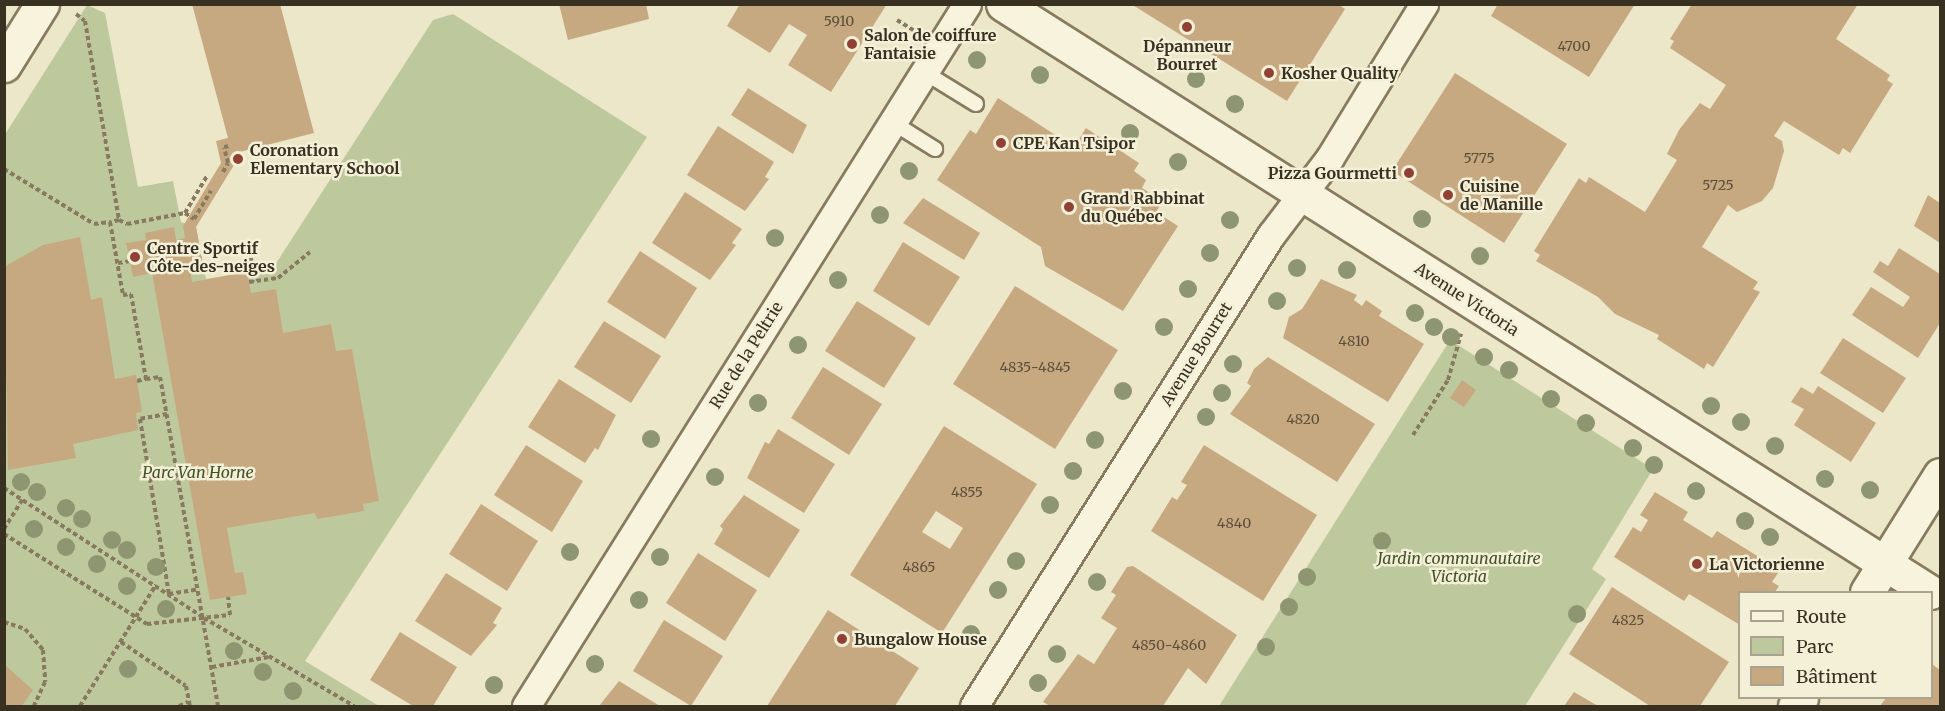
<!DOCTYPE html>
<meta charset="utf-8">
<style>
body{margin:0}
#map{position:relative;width:1945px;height:711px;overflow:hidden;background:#ece7c9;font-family:Merriweather,serif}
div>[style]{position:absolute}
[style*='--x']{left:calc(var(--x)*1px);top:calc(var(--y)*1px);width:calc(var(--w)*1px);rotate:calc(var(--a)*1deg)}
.green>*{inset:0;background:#bdc99d}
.building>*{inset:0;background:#c7a981}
.path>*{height:4px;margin-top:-2px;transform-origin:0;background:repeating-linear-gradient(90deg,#877a5f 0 4.5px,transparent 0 7.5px)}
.roads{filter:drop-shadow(2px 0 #877a5f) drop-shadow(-2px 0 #877a5f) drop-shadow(0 2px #877a5f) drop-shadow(0 -2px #877a5f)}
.lane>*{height:14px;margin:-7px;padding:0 7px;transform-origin:7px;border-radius:7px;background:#f7f3dc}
.street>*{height:27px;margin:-13.5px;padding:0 13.5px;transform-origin:13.5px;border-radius:13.5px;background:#f7f3dc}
.secondary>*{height:33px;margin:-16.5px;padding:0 16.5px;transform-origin:16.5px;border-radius:16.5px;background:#f7f3dc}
.trees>*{width:18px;height:18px;margin:-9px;border-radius:50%;background:#8e9671}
.dots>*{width:16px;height:16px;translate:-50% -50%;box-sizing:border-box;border:3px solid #f4f0d8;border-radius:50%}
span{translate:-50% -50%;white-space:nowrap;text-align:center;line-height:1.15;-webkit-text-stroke:5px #f4f0d8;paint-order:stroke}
.number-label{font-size:14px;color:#5c4e39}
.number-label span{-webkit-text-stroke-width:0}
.poi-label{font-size:16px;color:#383021;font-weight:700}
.left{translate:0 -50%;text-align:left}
.right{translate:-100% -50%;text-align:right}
.street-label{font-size:16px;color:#383021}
.park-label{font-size:16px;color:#425329;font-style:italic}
.frame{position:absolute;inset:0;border:6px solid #383021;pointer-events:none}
.legend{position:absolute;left:1738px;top:591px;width:195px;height:108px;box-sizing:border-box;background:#f4f0d8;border:2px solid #a9a38f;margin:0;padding:8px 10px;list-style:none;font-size:18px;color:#383021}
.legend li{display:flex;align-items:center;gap:12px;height:30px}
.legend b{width:30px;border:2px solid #a9a38f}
</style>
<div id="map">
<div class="green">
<i style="clip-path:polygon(87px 5px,105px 13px,138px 187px,173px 181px,181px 222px,196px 227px,206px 279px,273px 268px,433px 20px,453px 14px,647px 137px,305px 661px,379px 706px,5px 706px,4px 136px)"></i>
<i style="clip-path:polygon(1450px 340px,1653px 469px,1592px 569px,1606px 579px,1525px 706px,1219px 706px)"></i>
</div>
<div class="building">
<i style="clip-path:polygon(192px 4px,280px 4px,314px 133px,232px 154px,234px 165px,196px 227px,202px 259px,189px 261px,192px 282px,247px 272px,251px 293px,276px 289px,283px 333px,331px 324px,336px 351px,352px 349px,379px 501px,363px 504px,364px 511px,317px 519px,315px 513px,227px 528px,235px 573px,243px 572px,247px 594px,210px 600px,152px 273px,133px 277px,126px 243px,146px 240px,145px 233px,174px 227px,176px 240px,185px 238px,183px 226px,221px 163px,216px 141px,228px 138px)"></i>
<i style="clip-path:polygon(559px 4px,646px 4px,649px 19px,568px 40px)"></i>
<i style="clip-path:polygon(740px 4px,887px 4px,831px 92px,788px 65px,807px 35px,789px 24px,770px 53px,727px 26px)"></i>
<i style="clip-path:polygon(1131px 4px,1338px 4px,1345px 9px,1287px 101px)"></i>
<i style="clip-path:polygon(1498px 4px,1635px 4px,1589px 77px,1491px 16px)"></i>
<i style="clip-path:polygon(1692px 4px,1858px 4px,1836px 39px,1890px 75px,1887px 80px,1893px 84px,1850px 153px,1843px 148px,1839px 155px,1784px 121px,1774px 136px,1782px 141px,1784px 151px,1773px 188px,1762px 201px,1737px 212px,1728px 205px,1702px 247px,1758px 282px,1753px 289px,1760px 292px,1713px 367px,1707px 363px,1704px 369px,1657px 339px,1659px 335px,1615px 314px,1598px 297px,1536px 261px,1540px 255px,1534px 251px,1579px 178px,1586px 183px,1589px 177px,1645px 212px,1677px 160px,1667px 154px,1679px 130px,1700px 103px,1710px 109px,1726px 85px,1670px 48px,1674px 41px,1670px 39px)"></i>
<i style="clip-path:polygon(1455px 73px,1567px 144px,1504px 243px,1392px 171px)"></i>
<i style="clip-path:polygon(748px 88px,807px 125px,793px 154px,731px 115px)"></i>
<i style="clip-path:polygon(998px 98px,1074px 147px,1086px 128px,1139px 163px,1134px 171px,1146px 180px,1142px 188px,1163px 201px,1156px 212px,1178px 226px,1123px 311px,1045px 266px,1041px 247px,937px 180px,970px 130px,976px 134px)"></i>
<i style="clip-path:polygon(718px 126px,774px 162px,765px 177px,769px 179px,745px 211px,687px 175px)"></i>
<i style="clip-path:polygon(685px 192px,742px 229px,732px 243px,736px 245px,710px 280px,652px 243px)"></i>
<i style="clip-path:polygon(1928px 195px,1940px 203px,1940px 243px,1914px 226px)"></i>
<i style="clip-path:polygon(923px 198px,980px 233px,964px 260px,903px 223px)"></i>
<i style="clip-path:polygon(80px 237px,91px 300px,102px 297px,115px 379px,136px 375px,142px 412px,136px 413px,138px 430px,73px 444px,76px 458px,8px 470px,4px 267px,43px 245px)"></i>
<i style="clip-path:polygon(903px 242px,960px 277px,929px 326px,873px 291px)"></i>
<i style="clip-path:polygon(1899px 248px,1940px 274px,1940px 323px,1918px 358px,1852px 315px,1871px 287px,1903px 307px,1910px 297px,1873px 272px,1880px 261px,1888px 266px)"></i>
<i style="clip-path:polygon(640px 251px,697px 288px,665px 339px,607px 302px)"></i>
<i style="clip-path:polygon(1321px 279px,1357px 295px,1354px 300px,1362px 306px,1366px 300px,1382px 311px,1379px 316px,1424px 344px,1388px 402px,1283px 338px,1289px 317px,1302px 309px)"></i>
<i style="clip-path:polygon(1015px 286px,1118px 350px,1055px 449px,953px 384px)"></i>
<i style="clip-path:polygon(857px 301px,916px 338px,884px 388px,825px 351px)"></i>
<i style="clip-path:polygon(604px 321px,661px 356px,631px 403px,574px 367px)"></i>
<i style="clip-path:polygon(1843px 338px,1906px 378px,1883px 413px,1820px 373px)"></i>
<i style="clip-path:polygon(1268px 357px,1375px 424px,1337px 482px,1230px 414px,1251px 386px,1247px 383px,1254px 369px)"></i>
<i style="clip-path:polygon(823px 367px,882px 404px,849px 455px,791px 418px)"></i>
<i style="clip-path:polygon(559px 379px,616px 415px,598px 450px,595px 448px,585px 463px,528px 427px)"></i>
<i style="clip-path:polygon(1462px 380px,1476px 390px,1464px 407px,1450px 398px)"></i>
<i style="clip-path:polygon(1818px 386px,1876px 423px,1851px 462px,1794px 425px,1804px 409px,1791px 402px,1801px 387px,1813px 394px)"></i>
<i style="clip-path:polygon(evenodd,944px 426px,1037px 484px,942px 633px,850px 575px,944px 426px,936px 511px,963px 528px,950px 549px,922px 532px,936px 511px)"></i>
<i style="clip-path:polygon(778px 429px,835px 464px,804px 513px,747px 478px,765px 442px,769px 444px)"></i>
<i style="clip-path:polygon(526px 445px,583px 481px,552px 532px,494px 495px)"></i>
<i style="clip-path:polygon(1204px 445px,1317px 515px,1263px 601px,1151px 531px,1172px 497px,1177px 500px,1187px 485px,1181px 482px)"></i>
<i style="clip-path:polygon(1655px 492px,1688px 512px,1683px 520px,1712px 538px,1717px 531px,1780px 570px,1772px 582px,1779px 586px,1775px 592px,1740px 592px,1740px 625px,1689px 594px,1684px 601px,1614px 557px,1633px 527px,1641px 532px,1648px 520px,1640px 515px)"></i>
<i style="clip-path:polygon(744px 495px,800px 530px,769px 578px,714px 544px,723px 529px,720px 526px)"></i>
<i style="clip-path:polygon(481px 504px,538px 541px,507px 591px,449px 554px)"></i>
<i style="clip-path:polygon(698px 553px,757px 590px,725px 641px,666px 603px)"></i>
<i style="clip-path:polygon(1133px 566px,1237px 635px,1206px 684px,1188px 668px,1163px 706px,1050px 706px,1043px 702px,1078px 654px,1094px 664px,1117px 628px,1101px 618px,1116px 595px,1111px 592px,1127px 567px)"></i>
<i style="clip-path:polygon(446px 573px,502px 608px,493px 623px,497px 625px,471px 656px,415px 621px)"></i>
<i style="clip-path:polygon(1612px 587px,1729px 662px,1700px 706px,1650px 706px,1569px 654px)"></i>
<i style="clip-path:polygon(828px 610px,919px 668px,895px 706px,767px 706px)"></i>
<i style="clip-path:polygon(664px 620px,723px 656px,691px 706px,633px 671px)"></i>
<i style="clip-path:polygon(400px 632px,457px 667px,433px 706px,413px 706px,370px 680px)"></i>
<i style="clip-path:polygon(4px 664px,33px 690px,22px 706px,4px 706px)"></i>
<i style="clip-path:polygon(1932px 664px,1940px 670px,1940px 706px,1880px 706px,1886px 698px,1932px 698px)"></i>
<i style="clip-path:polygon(619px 681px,660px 706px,599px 706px)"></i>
<i style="clip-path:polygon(1574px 692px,1598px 706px,1564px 706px)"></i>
</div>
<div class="path">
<i style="--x:76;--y:14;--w:11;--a:38"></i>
<i style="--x:85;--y:21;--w:202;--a:80.3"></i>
<i style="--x:119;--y:220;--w:9;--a:167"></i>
<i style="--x:110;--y:222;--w:74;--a:79.9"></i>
<i style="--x:123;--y:295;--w:8;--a:-7"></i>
<i style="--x:131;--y:294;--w:86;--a:80"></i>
<i style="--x:146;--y:379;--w:14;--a:-8"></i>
<i style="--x:160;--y:377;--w:334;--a:80"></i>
<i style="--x:897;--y:20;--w:22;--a:32"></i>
<i style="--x:4;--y:169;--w:105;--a:31.4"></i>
<i style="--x:94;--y:224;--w:16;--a:-7"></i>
<i style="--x:223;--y:172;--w:10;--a:-61"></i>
<i style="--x:228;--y:163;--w:16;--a:-104"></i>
<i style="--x:224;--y:147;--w:6;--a:-9"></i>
<i style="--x:185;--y:213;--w:11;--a:34"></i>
<i style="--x:194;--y:219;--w:33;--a:-59"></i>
<i style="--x:119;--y:220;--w:9;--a:27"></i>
<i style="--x:127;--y:224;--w:59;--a:-10.7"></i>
<i style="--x:185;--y:213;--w:43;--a:-59.3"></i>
<i style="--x:250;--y:243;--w:39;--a:86"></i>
<i style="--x:118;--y:263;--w:12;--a:-9"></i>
<i style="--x:249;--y:282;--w:29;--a:-8"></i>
<i style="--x:278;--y:278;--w:41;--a:-39.1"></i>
<i style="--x:137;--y:381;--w:9;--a:-13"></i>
<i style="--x:167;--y:414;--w:27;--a:170"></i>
<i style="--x:140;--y:419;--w:177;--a:80.6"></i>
<i style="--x:169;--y:594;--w:30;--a:-9"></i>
<i style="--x:1413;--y:435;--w:65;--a:-57.5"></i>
<i style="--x:1448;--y:380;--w:48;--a:-74.2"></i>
<i style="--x:149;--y:478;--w:29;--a:-8"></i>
<i style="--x:4;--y:488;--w:239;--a:33"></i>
<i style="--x:204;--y:618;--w:174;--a:30.4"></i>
<i style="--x:4;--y:529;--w:36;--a:-58"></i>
<i style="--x:4;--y:534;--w:169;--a:32.2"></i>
<i style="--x:147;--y:624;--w:83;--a:-6.2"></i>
<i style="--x:230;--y:615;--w:18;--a:-96"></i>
<i style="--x:4;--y:622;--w:22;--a:18"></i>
<i style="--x:25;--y:629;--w:28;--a:49"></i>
<i style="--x:43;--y:650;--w:32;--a:86"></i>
<i style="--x:45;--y:682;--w:26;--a:115"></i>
<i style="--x:121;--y:642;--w:78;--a:34.1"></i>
<i style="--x:186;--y:686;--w:20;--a:79"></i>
<i style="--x:212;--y:667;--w:58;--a:-10"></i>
<i style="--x:80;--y:706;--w:143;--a:-57.9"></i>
<i style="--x:179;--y:706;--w:10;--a:-24"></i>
</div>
<div class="roads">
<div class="lane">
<i style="--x:924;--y:72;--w:61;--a:31.6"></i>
<i style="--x:892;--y:122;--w:51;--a:32.1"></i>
</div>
<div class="street">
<i style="--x:526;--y:706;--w:829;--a:-57.86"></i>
<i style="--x:974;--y:706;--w:557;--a:-57.77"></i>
<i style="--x:1271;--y:235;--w:96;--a:-52.7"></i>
<i style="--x:1329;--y:159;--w:182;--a:-58.5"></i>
</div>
<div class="secondary">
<i style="--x:1003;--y:4;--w:1098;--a:32.39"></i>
<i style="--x:4;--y:65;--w:72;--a:-58.1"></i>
<i style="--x:1867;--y:592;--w:138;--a:-58"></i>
<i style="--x:1795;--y:706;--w:10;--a:-53"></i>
</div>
</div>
<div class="trees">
<i style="left:977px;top:60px"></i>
<i style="left:1040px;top:75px"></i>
<i style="left:1196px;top:79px"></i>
<i style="left:1235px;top:104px"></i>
<i style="left:1130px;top:133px"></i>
<i style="left:1178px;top:162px"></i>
<i style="left:909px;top:171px"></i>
<i style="left:880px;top:215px"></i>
<i style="left:1422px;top:219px"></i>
<i style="left:1230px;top:220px"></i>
<i style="left:775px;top:238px"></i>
<i style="left:1210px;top:253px"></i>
<i style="left:1480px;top:256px"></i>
<i style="left:1297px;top:268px"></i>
<i style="left:1347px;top:270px"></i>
<i style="left:838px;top:280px"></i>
<i style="left:1188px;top:289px"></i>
<i style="left:1277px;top:301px"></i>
<i style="left:1415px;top:313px"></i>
<i style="left:1164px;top:327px"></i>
<i style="left:1434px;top:327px"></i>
<i style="left:1451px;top:337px"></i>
<i style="left:798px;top:345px"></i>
<i style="left:1484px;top:357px"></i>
<i style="left:1233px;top:364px"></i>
<i style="left:1509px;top:370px"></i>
<i style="left:1123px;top:391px"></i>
<i style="left:1222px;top:393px"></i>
<i style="left:1551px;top:399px"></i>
<i style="left:758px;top:403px"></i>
<i style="left:1711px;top:406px"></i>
<i style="left:1206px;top:417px"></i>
<i style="left:1741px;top:422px"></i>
<i style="left:1586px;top:423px"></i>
<i style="left:651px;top:439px"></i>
<i style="left:1095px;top:440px"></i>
<i style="left:1775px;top:446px"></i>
<i style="left:1633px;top:448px"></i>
<i style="left:1654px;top:465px"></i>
<i style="left:1073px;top:471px"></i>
<i style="left:715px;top:477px"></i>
<i style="left:1825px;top:479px"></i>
<i style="left:21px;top:482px"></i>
<i style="left:1870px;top:490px"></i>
<i style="left:1696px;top:491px"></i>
<i style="left:37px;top:492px"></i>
<i style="left:1050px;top:505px"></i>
<i style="left:66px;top:508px"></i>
<i style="left:82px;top:519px"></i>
<i style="left:1745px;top:521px"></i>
<i style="left:34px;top:529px"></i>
<i style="left:1770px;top:537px"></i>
<i style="left:112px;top:540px"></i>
<i style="left:1382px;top:541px"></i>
<i style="left:66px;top:547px"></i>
<i style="left:127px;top:550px"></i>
<i style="left:570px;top:552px"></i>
<i style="left:660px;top:557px"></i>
<i style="left:1016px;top:561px"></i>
<i style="left:97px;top:564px"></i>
<i style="left:156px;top:567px"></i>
<i style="left:1307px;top:577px"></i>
<i style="left:1097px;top:582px"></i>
<i style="left:127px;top:586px"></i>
<i style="left:998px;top:590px"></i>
<i style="left:639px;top:600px"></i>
<i style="left:1289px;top:607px"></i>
<i style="left:166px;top:609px"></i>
<i style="left:1577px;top:614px"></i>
<i style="left:971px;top:634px"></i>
<i style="left:1266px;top:647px"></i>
<i style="left:234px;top:651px"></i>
<i style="left:1057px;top:654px"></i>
<i style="left:595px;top:664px"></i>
<i style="left:128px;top:669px"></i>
<i style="left:263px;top:672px"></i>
<i style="left:1038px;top:683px"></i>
<i style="left:494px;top:685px"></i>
<i style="left:293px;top:691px"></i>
</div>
<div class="dots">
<i style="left:1187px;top:27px;background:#914133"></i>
<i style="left:852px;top:44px;background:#914133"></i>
<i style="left:1269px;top:73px;background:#914133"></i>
<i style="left:1001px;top:143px;background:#914133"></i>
<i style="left:238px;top:159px;background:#914133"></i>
<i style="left:1409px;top:173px;background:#914133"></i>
<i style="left:1448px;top:195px;background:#914133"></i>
<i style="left:1069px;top:207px;background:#914133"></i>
<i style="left:135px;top:257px;background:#914133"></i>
<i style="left:1697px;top:564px;background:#914133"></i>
<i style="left:842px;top:639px;background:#914133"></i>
</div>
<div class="number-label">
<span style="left:839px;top:21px">5910</span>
<span style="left:1574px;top:46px">4700</span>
<span style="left:1479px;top:158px">5775</span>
<span style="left:1718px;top:185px">5725</span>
<span style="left:1354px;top:341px">4810</span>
<span style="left:1035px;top:367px">4835-4845</span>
<span style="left:1303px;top:419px">4820</span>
<span style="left:967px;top:492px">4855</span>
<span style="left:1234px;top:523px">4840</span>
<span style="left:919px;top:567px">4865</span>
<span style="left:1628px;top:620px">4825</span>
<span style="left:1169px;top:645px">4850-4860</span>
</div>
<div class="poi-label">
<span class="left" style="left:864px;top:44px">Salon de coiffure<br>Fantaisie</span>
<span style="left:1187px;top:55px">Dépanneur<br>Bourret</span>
<span class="left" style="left:1281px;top:73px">Kosher Quality</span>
<span class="left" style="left:1013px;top:143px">CPE Kan Tsipor</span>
<span class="left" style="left:250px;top:159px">Coronation<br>Elementary School</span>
<span class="right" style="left:1397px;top:173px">Pizza Gourmetti</span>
<span class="left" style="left:1460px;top:195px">Cuisine<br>de Manille</span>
<span class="left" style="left:1081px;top:207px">Grand Rabbinat<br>du Québec</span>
<span class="left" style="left:147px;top:257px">Centre Sportif<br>Côte-des-neiges</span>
<span class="left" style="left:1709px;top:564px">La Victorienne</span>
<span class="left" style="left:854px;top:639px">Bungalow House</span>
</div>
<div class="street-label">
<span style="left:1467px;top:299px;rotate:33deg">Avenue Victoria</span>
<span style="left:1196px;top:354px;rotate:-58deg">Avenue Bourret</span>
<span style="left:746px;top:355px;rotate:-58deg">Rue de la Peltrie</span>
</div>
<div class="park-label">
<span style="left:198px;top:472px">Parc Van Horne</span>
<span style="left:1459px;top:567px">Jardin communautaire<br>Victoria</span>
</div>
<div class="frame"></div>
<ul class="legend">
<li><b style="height:8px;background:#f7f3dc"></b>Route</li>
<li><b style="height:16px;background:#bdc99d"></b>Parc</li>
<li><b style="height:16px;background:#c7a981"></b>Bâtiment</li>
</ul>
</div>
